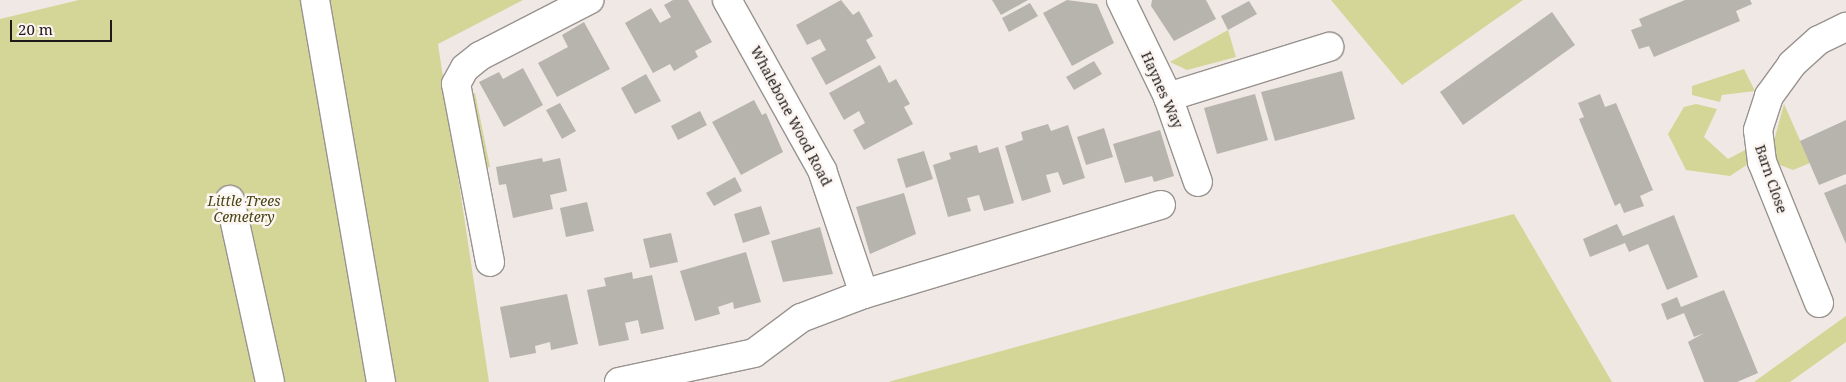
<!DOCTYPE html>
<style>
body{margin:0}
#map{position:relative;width:1846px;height:382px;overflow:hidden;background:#efe8e4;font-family:"Noto Serif",serif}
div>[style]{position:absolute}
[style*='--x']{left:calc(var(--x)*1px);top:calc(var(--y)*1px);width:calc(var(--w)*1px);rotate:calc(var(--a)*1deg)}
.green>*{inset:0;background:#d3d696}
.building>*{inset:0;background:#b7b4ad}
.roads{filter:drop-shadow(1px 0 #99938f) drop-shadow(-1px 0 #99938f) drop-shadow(0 1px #99938f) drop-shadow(0 -1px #99938f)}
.minor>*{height:28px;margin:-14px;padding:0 14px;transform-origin:14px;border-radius:14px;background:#fff}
span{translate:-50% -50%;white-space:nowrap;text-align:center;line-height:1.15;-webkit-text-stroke:5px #fcf5f1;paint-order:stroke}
.street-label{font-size:14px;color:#1d1a19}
.park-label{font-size:14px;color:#444515;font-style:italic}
.scale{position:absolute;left:10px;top:20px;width:102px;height:22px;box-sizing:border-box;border:2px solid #1d1a19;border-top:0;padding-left:6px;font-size:15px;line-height:18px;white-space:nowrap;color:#1d1a19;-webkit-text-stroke:4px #fcf5f1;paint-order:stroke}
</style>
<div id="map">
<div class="green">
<i style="clip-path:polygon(79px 0,523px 0,438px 44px,489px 382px,0 382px,0 19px)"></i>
<i style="clip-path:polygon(1331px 0,1523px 0,1402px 85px)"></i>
<i style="clip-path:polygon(1228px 30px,1236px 57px,1187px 70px,1170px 62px)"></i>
<i style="clip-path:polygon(1744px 69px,1755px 91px,1722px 95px,1720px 102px,1692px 95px,1692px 86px)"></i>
<i style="clip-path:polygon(475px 93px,490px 167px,482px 168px,468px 97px)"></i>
<i style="clip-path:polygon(1696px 104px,1717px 109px,1704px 137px,1728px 159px,1747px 149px,1751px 162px,1730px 176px,1686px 170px,1668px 134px,1684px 107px)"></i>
<i style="clip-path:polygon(1784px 104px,1810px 163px,1793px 170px,1775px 163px,1772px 148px)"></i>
<i style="clip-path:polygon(1514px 214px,1612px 382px,888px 382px,1257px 281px)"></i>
<i style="clip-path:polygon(1846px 316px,1846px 342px,1790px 382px,1754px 382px)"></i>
</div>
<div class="building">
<i style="clip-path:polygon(673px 0,688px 0,712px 42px,695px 51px,698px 57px,674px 71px,670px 64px,653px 73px,625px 23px,651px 8px,660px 23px,671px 17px,664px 5px)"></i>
<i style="clip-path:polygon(841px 0,853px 15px,859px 11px,873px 36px,866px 40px,876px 58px,826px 85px,811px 58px,826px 50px,820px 39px,807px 45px,796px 25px)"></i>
<i style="clip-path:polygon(992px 0,1028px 0,1001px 15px)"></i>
<i style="clip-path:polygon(1067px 0,1097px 4px,1114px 43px,1072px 66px,1043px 13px)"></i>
<i style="clip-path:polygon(1152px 0,1206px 0,1216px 19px,1174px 41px,1151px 6px)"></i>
<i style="clip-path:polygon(1685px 0,1750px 0,1752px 4px,1736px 11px,1740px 21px,1654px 57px,1649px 46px,1639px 49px,1631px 30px,1642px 26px,1639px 19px)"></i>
<i style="clip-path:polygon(1249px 1px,1257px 14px,1228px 30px,1221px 16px)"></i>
<i style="clip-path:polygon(1030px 3px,1038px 16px,1009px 32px,1002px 18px)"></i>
<i style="clip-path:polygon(1552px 12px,1575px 45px,1463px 125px,1440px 92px)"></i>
<i style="clip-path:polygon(584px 22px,610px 69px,557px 97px,538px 63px,568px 47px,562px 35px)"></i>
<i style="clip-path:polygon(1094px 61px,1102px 74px,1074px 90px,1066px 77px)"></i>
<i style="clip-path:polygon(880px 65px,889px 83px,896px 79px,910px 104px,904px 107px,913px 124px,864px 150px,853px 130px,865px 123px,859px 111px,844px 120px,829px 93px)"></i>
<i style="clip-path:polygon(523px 68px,543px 105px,504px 127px,479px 82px,499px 72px,503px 79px)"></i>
<i style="clip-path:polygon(1342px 71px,1355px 119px,1275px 141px,1261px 92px)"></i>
<i style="clip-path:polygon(646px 74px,661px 101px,635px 114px,621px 88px)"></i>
<i style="clip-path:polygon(1255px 94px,1268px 140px,1217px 154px,1204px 108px)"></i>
<i style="clip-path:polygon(1600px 94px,1605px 107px,1616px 103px,1653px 190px,1640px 196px,1644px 206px,1624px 213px,1620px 203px,1615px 206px,1579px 119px,1584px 117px,1578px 103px)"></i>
<i style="clip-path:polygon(754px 100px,762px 115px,766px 113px,783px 152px,741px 175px,712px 122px)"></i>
<i style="clip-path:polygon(560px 103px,576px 131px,562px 139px,546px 110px)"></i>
<i style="clip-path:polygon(700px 111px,707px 125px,678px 140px,671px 126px)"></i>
<i style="clip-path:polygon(1846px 120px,1846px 174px,1819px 185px,1800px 141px)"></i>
<i style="clip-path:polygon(1048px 124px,1051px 131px,1068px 125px,1085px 178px,1063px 185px,1058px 172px,1046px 175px,1051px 192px,1022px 201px,1005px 146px,1023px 140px,1021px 132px)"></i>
<i style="clip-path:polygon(1104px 128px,1113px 157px,1086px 165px,1077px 137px)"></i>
<i style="clip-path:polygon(1160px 130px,1174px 176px,1154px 182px,1152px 176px,1125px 183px,1113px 144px)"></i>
<i style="clip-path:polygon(977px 145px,979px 153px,998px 147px,1014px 203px,984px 211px,979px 195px,967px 198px,971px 211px,948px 217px,933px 165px,951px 159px,949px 153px)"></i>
<i style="clip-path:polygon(924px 151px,933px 179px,906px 188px,897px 159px)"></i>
<i style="clip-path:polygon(542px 158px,543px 162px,560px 158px,567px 191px,550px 195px,553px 209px,513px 218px,506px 184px,499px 185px,496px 167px)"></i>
<i style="clip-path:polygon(735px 177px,742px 191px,714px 206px,706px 193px)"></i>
<i style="clip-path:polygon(1846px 184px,1846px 244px,1824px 193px)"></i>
<i style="clip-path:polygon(904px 193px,916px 234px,870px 254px,856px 207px)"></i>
<i style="clip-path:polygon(587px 202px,594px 231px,566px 237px,560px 208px)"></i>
<i style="clip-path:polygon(761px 206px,770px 234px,743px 243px,734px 214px)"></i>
<i style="clip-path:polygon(1674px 215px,1698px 277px,1667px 290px,1648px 244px,1629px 252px,1625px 243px,1590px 257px,1583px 239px,1617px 224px,1623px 236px)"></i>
<i style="clip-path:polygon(820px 227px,833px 274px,783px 282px,771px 241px)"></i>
<i style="clip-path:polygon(671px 233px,678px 262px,650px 268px,643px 239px)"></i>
<i style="clip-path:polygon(746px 252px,761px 302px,734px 309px,733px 302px,718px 307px,720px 314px,695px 321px,680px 271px)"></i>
<i style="clip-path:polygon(632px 272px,633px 279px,652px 275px,664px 329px,641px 334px,638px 320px,625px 323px,629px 340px,599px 346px,587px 290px,606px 286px,604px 278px)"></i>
<i style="clip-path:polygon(1724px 290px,1758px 373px,1737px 382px,1704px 382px,1688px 342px,1704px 333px,1694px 337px,1684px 313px,1667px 320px,1661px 304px,1677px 297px,1681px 307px)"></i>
<i style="clip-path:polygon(567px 294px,578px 344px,551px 350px,550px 342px,535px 346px,536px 353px,510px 358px,500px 307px)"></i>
</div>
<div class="roads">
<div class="minor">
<i style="--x:315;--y:0;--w:388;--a:80.2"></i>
<i style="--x:727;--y:0;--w:195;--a:60.8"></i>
<i style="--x:822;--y:170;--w:131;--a:71.3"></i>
<i style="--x:864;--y:294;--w:310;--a:-16.7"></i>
<i style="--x:1121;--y:0;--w:108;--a:64.1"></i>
<i style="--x:1168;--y:97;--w:90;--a:70.6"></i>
<i style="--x:1168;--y:97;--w:169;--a:-17.3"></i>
<i style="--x:230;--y:200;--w:186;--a:77.6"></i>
<i style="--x:490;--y:262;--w:181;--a:-100.8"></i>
<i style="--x:456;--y:84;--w:18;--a:-61"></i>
<i style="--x:465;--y:68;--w:19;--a:-39"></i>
<i style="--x:480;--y:56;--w:123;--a:-27.2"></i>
<i style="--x:1819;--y:303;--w:152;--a:-112"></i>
<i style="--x:1762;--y:162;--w:32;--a:-97"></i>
<i style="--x:1758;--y:130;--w:36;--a:-72"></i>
<i style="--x:1769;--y:96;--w:39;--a:-54"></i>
<i style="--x:1792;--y:64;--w:36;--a:-42"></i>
<i style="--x:1819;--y:40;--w:30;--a:-26"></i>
<i style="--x:619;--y:382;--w:138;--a:-12.1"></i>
<i style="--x:754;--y:353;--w:59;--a:-36.7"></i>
<i style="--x:801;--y:318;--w:67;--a:-20.9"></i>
</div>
</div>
<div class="street-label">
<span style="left:1162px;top:90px;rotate:66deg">Haynes Way</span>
<span style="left:791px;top:116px;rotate:62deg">Whalebone Wood Road</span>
<span style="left:1771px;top:179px;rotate:71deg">Barn Close</span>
</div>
<div class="park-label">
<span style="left:244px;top:209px">Little Trees<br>Cemetery</span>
</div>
<div class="scale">20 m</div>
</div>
